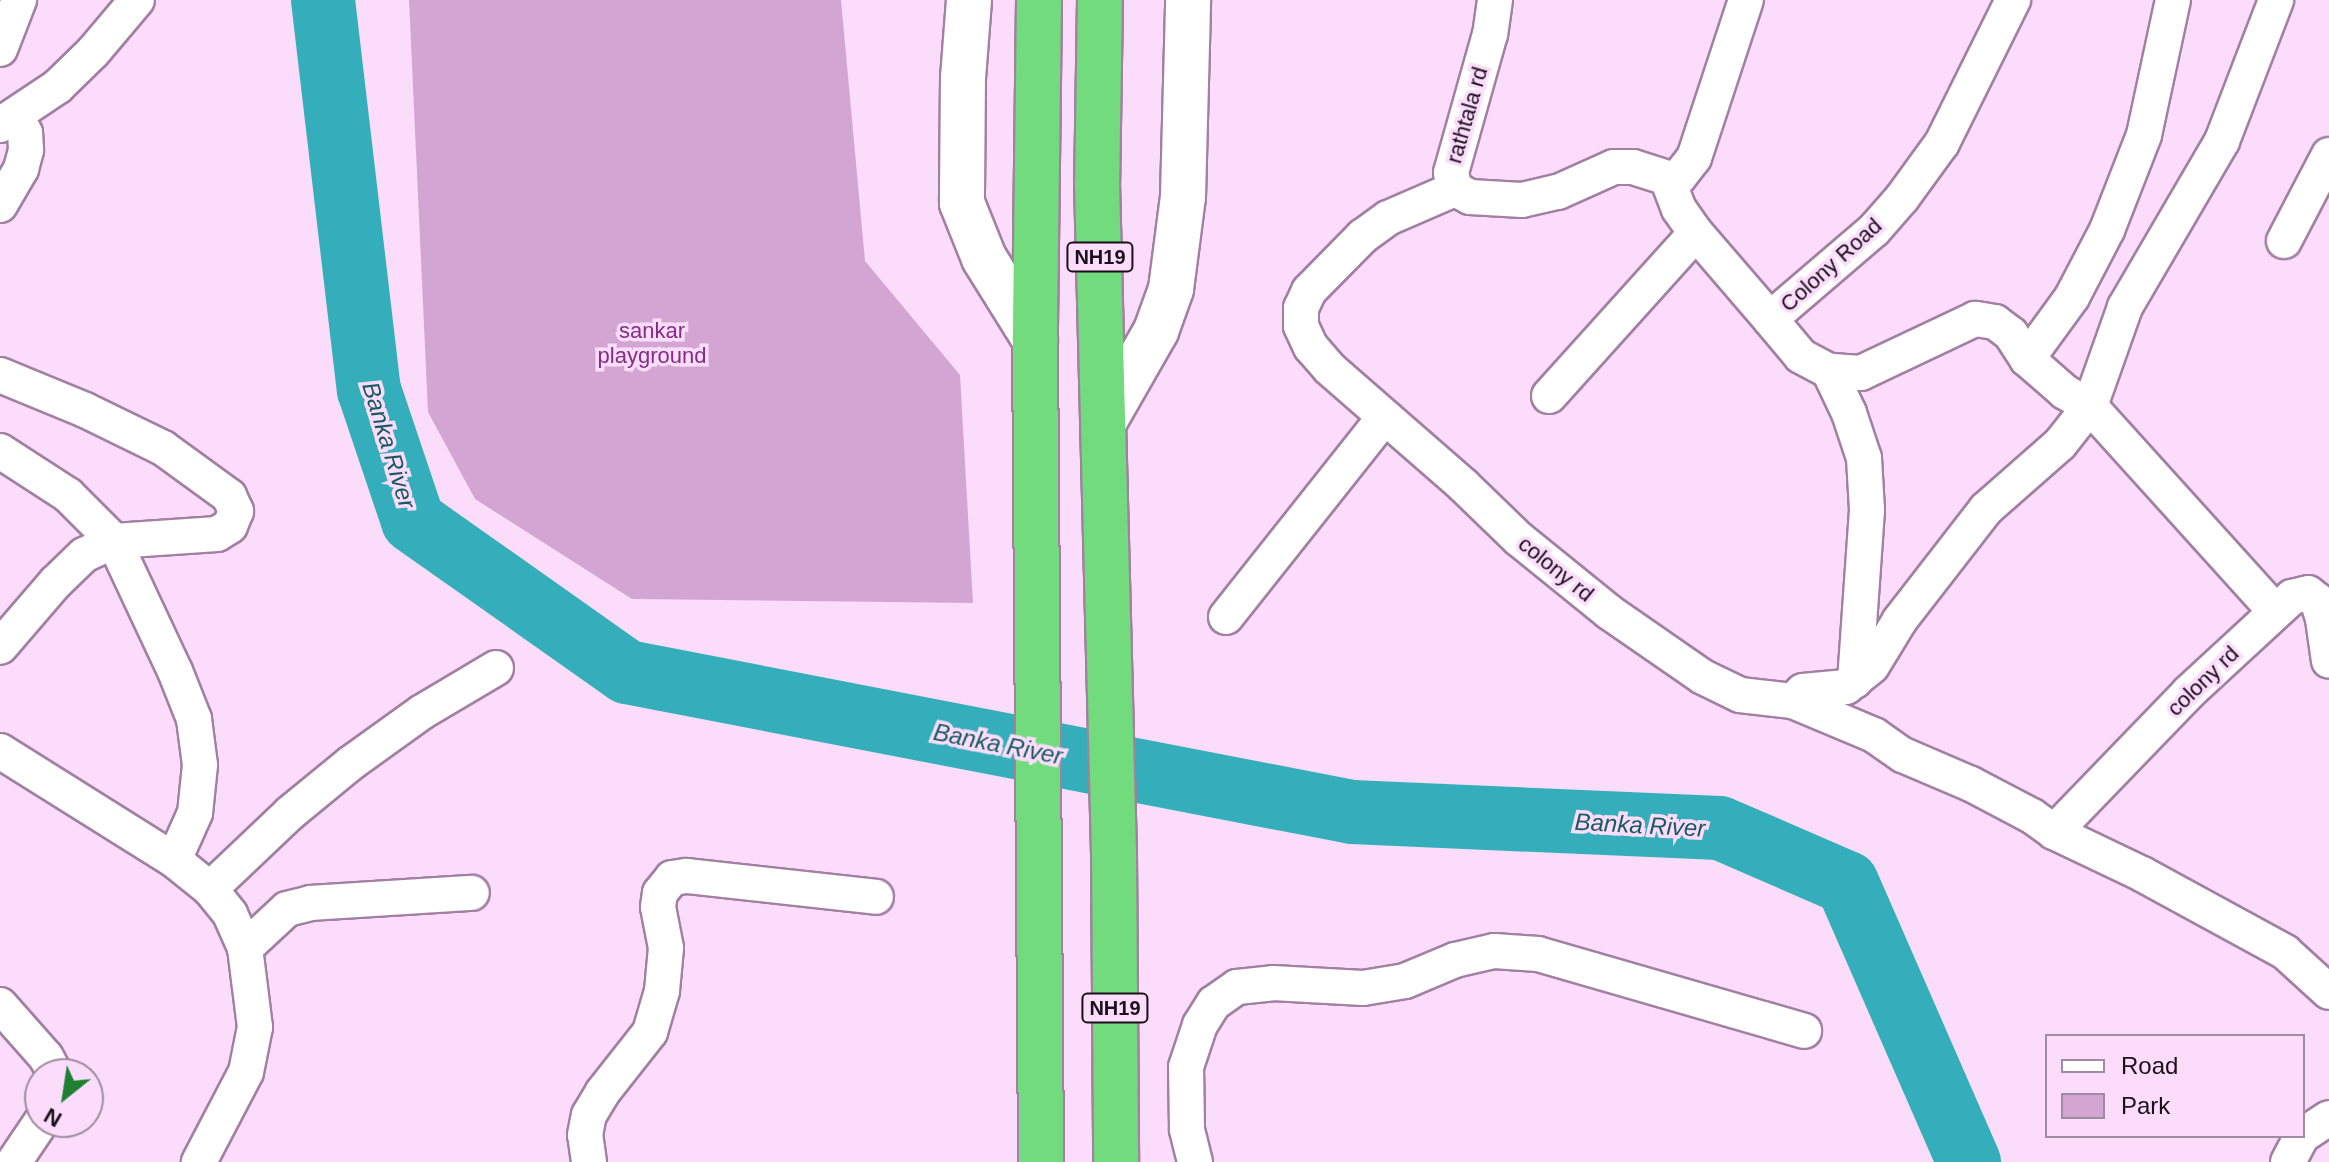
<!DOCTYPE html>
<style>
body{margin:0}
#map{position:relative;width:2329px;height:1162px;overflow:hidden;background:#fbddfb;font-family:Helvetica,sans-serif}
div>[style]{position:absolute}
[style*='--x']{left:calc(var(--x)*1px);top:calc(var(--y)*1px);width:calc(var(--w)*1px);rotate:calc(var(--a)*1deg)}
.green>*{inset:0;background:#d3a5d3}
.river>*{height:64px;margin:-32px;padding:0 32px;transform-origin:32px;border-radius:32px;background:#34aebb}
.roads{filter:drop-shadow(2px 0 #a280a2) drop-shadow(-2px 0 #a280a2) drop-shadow(0 2px #a280a2) drop-shadow(0 -2px #a280a2)}
.street>*{height:34px;margin:-17px;padding:0 17px;transform-origin:17px;border-radius:17px;background:#fff}
.secondary>*{height:44px;margin:-22px;padding:0 22px;transform-origin:22px;border-radius:22px;background:#fff}
.highway>*{height:44px;margin:-22px;padding:0 22px;transform-origin:22px;border-radius:22px;background:#71db7d}
span{translate:-50% -50%;white-space:nowrap;text-align:center;line-height:1.15;-webkit-text-stroke:7px #fbddfb;paint-order:stroke}
.shield-label span{padding:2px 6px;background:#fbddfb;border:2px solid;border-radius:6px;-webkit-text-stroke-width:0}
.shield-label{font-size:20px;color:#1b0f1c;font-weight:700}
.street-label{font-size:22px;color:#1b0f1c}
.park-label{font-size:22px;color:#832d86}
.water-label{font-size:24px;color:#185a61;font-style:italic}
.legend{position:absolute;left:2045px;top:1034px;width:260px;height:104px;box-sizing:border-box;background:#fbddfb;border:2px solid #a18ba2;margin:0;padding:10px 14px;list-style:none;font-size:24px;color:#1b0f1c}
.legend li{display:flex;align-items:center;gap:16px;height:40px}
.legend b{width:40px;border:2px solid #a18ba2}
.north{position:absolute;left:24px;top:1058px;width:80px;height:80px;box-sizing:border-box;background:#fbddfb;border:2px solid #a18ba2;border-radius:50%;rotate:210deg;font-size:22px;font-weight:700;line-height:32px;text-align:center;color:#1b0f1c}
.north::after{content:'';display:block;margin:auto;width:28px;height:36px;background:#1f8032;clip-path:polygon(50% 0,100% 100%,50% 72%,0 100%)}
</style>
<div id="map">
<div class="green">
<i style="clip-path:polygon(409px 0,841px 0,865px 261px,960px 375px,973px 603px,632px 599px,475px 499px,428px 412px)"></i>
</div>
<div class="river">
<i style="--x:323;--y:0;--w:393;--a:83.3"></i>
<i style="--x:369;--y:390;--w:138;--a:71.4"></i>
<i style="--x:413;--y:521;--w:262;--a:35.2"></i>
<i style="--x:627;--y:672;--w:738;--a:10.93"></i>
<i style="--x:1352;--y:812;--w:368;--a:2.5"></i>
<i style="--x:1720;--y:828;--w:138;--a:23.4"></i>
<i style="--x:1847;--y:883;--w:305;--a:66.4"></i>
</div>
<div class="roads">
<div class="street">
<i style="--x:1495;--y:0;--w:34;--a:98"></i>
<i style="--x:1490;--y:34;--w:144;--a:105.7"></i>
<i style="--x:1451;--y:173;--w:16;--a:76"></i>
<i style="--x:1455;--y:189;--w:17;--a:28"></i>
<i style="--x:1470;--y:197;--w:52;--a:3.3"></i>
<i style="--x:1522;--y:200;--w:37;--a:-13"></i>
<i style="--x:1558;--y:192;--w:61;--a:-24.1"></i>
<i style="--x:1614;--y:167;--w:19;--a:0"></i>
<i style="--x:1633;--y:167;--w:43;--a:17.6"></i>
<i style="--x:1674;--y:180;--w:6;--a:-31"></i>
<i style="--x:1679;--y:177;--w:24;--a:-52"></i>
<i style="--x:1694;--y:158;--w:166;--a:-71.8"></i>
<i style="--x:0;--y:49;--w:53;--a:-68.8"></i>
<i style="--x:0;--y:125;--w:69;--a:-33.7"></i>
<i style="--x:57;--y:87;--w:50;--a:-44.2"></i>
<i style="--x:93;--y:52;--w:68;--a:-49.8"></i>
<i style="--x:1667;--y:178;--w:33;--a:69"></i>
<i style="--x:1679;--y:209;--w:29;--a:55"></i>
<i style="--x:1696;--y:233;--w:113;--a:49.3"></i>
<i style="--x:1455;--y:189;--w:73;--a:156.6"></i>
<i style="--x:1388;--y:218;--w:31;--a:144"></i>
<i style="--x:1363;--y:236;--w:77;--a:134.5"></i>
<i style="--x:1309;--y:291;--w:19;--a:115"></i>
<i style="--x:1301;--y:308;--w:18;--a:90"></i>
<i style="--x:1301;--y:326;--w:23;--a:65"></i>
<i style="--x:1311;--y:347;--w:28;--a:49"></i>
<i style="--x:1329;--y:368;--w:178;--a:41.1"></i>
<i style="--x:1463;--y:485;--w:78;--a:44"></i>
<i style="--x:1519;--y:539;--w:116;--a:39"></i>
<i style="--x:1609;--y:612;--w:114;--a:34.7"></i>
<i style="--x:1703;--y:677;--w:41;--a:25.9"></i>
<i style="--x:1740;--y:695;--w:53;--a:6.5"></i>
<i style="--x:1793;--y:701;--w:88;--a:22.8"></i>
<i style="--x:1874;--y:735;--w:35;--a:35"></i>
<i style="--x:1903;--y:755;--w:74;--a:23.1"></i>
<i style="--x:1971;--y:784;--w:69;--a:27.7"></i>
<i style="--x:2032;--y:816;--w:27;--a:36"></i>
<i style="--x:2054;--y:832;--w:98;--a:25.5"></i>
<i style="--x:2142;--y:874;--w:163;--a:28.6"></i>
<i style="--x:2285;--y:952;--w:59;--a:42.3"></i>
<i style="--x:0;--y:205;--w:42;--a:-59.7"></i>
<i style="--x:21;--y:169;--w:20;--a:-75"></i>
<i style="--x:26;--y:150;--w:17;--a:-93"></i>
<i style="--x:25;--y:133;--w:19;--a:-118"></i>
<i style="--x:2284;--y:241;--w:97;--a:-62.4"></i>
<i style="--x:2027;--y:359;--w:77;--a:-54"></i>
<i style="--x:2072;--y:297;--w:76;--a:-62.4"></i>
<i style="--x:2107;--y:230;--w:102;--a:-68.7"></i>
<i style="--x:2144;--y:135;--w:138;--a:-77.9"></i>
<i style="--x:1829;--y:371;--w:47;--a:64.5"></i>
<i style="--x:1849;--y:413;--w:47;--a:71.6"></i>
<i style="--x:1864;--y:458;--w:52;--a:86.7"></i>
<i style="--x:1867;--y:510;--w:171;--a:94"></i>
<i style="--x:0;--y:375;--w:92;--a:22.4"></i>
<i style="--x:85;--y:410;--w:87;--a:26"></i>
<i style="--x:163;--y:448;--w:82;--a:36"></i>
<i style="--x:229;--y:496;--w:17;--a:65"></i>
<i style="--x:236;--y:511;--w:16;--a:112"></i>
<i style="--x:230;--y:526;--w:15;--a:148"></i>
<i style="--x:217;--y:534;--w:103;--a:176.1"></i>
<i style="--x:114;--y:541;--w:33;--a:155"></i>
<i style="--x:84;--y:555;--w:40;--a:136"></i>
<i style="--x:55;--y:583;--w:84;--a:130.7"></i>
<i style="--x:1549;--y:396;--w:219;--a:-48"></i>
<i style="--x:0;--y:451;--w:81;--a:32.9"></i>
<i style="--x:68;--y:495;--w:65;--a:45"></i>
<i style="--x:114;--y:541;--w:144;--a:64.9"></i>
<i style="--x:175;--y:671;--w:52;--a:68.4"></i>
<i style="--x:194;--y:719;--w:46;--a:82.6"></i>
<i style="--x:200;--y:765;--w:48;--a:95.9"></i>
<i style="--x:195;--y:813;--w:51;--a:114.1"></i>
<i style="--x:2275;--y:611;--w:276;--a:-132.1"></i>
<i style="--x:2090;--y:406;--w:105;--a:-70.5"></i>
<i style="--x:2125;--y:307;--w:192;--a:-59.7"></i>
<i style="--x:2222;--y:141;--w:151;--a:-69"></i>
<i style="--x:1226;--y:617;--w:254;--a:-51.6"></i>
<i style="--x:1793;--y:701;--w:14;--a:-45"></i>
<i style="--x:1803;--y:691;--w:43;--a:-5.3"></i>
<i style="--x:1846;--y:687;--w:33;--a:-39"></i>
<i style="--x:1872;--y:666;--w:54;--a:-58.7"></i>
<i style="--x:1900;--y:620;--w:140;--a:-52.2"></i>
<i style="--x:1986;--y:509;--w:98;--a:-41.3"></i>
<i style="--x:2060;--y:444;--w:48;--a:-51.7"></i>
<i style="--x:2090;--y:406;--w:29;--a:-151"></i>
<i style="--x:2065;--y:392;--w:50;--a:-139"></i>
<i style="--x:2027;--y:359;--w:30;--a:-123"></i>
<i style="--x:2011;--y:334;--w:20;--a:-143"></i>
<i style="--x:1995;--y:322;--w:20;--a:-171"></i>
<i style="--x:1975;--y:319;--w:126;--a:154.7"></i>
<i style="--x:1861;--y:373;--w:32;--a:-176"></i>
<i style="--x:1829;--y:371;--w:32;--a:-152"></i>
<i style="--x:1801;--y:356;--w:48;--a:-130"></i>
<i style="--x:1770;--y:319;--w:137;--a:-40.6"></i>
<i style="--x:1874;--y:230;--w:43;--a:-48.8"></i>
<i style="--x:1902;--y:198;--w:68;--a:-54"></i>
<i style="--x:1942;--y:143;--w:160;--a:-63.6"></i>
<i style="--x:0;--y:751;--w:205;--a:32.1"></i>
<i style="--x:174;--y:860;--w:46;--a:38.9"></i>
<i style="--x:210;--y:889;--w:32;--a:51"></i>
<i style="--x:230;--y:914;--w:37;--a:66"></i>
<i style="--x:245;--y:948;--w:80;--a:82.8"></i>
<i style="--x:255;--y:1027;--w:46;--a:101.3"></i>
<i style="--x:246;--y:1072;--w:102;--a:117.6"></i>
<i style="--x:2054;--y:832;--w:193;--a:-46"></i>
<i style="--x:2188;--y:693;--w:142;--a:-42.7"></i>
<i style="--x:2292;--y:597;--w:16;--a:-14"></i>
<i style="--x:2308;--y:593;--w:11;--a:38"></i>
<i style="--x:2317;--y:600;--w:20;--a:72"></i>
<i style="--x:2323;--y:619;--w:42;--a:81.9"></i>
<i style="--x:210;--y:889;--w:110;--a:-43.5"></i>
<i style="--x:290;--y:813;--w:79;--a:-39.3"></i>
<i style="--x:351;--y:763;--w:87;--a:-35.7"></i>
<i style="--x:422;--y:712;--w:86;--a:-30.7"></i>
<i style="--x:245;--y:948;--w:57;--a:-42.9"></i>
<i style="--x:287;--y:909;--w:25;--a:-14"></i>
<i style="--x:311;--y:903;--w:161;--a:-3.6"></i>
<i style="--x:0;--y:1005;--w:69;--a:48.5"></i>
<i style="--x:46;--y:1057;--w:19;--a:62"></i>
<i style="--x:2303;--y:1135;--w:31;--a:-33"></i>
<i style="--x:14;--y:1162;--w:48;--a:-56"></i>
<i style="--x:589;--y:1162;--w:27;--a:-98"></i>
<i style="--x:585;--y:1135;--w:20;--a:-79"></i>
<i style="--x:589;--y:1115;--w:26;--a:-59"></i>
<i style="--x:602;--y:1093;--w:78;--a:-51.8"></i>
<i style="--x:650;--y:1032;--w:43;--a:-73.7"></i>
<i style="--x:662;--y:991;--w:43;--a:-84.7"></i>
<i style="--x:666;--y:948;--w:42;--a:-101"></i>
<i style="--x:658;--y:907;--w:14;--a:-82"></i>
<i style="--x:660;--y:893;--w:19;--a:-51"></i>
<i style="--x:672;--y:878;--w:15;--a:-8"></i>
<i style="--x:687;--y:876;--w:190;--a:6.3"></i>
<i style="--x:1195;--y:1162;--w:34;--a:-104"></i>
<i style="--x:1187;--y:1129;--w:62;--a:-90.9"></i>
<i style="--x:1186;--y:1067;--w:44;--a:-71.6"></i>
<i style="--x:1200;--y:1025;--w:26;--a:-58"></i>
<i style="--x:1214;--y:1003;--w:28;--a:-35"></i>
<i style="--x:1237;--y:987;--w:36;--a:-6"></i>
<i style="--x:1273;--y:983;--w:90;--a:3.2"></i>
<i style="--x:1363;--y:988;--w:43;--a:-9.5"></i>
<i style="--x:1405;--y:981;--w:54;--a:-22.8"></i>
<i style="--x:1455;--y:960;--w:40;--a:-13"></i>
<i style="--x:1494;--y:951;--w:44;--a:3.9"></i>
<i style="--x:1538;--y:954;--w:277;--a:16.1"></i>
<i style="--x:2288;--y:1162;--w:30;--a:-62"></i>
</div>
<div class="secondary">
<i style="--x:969;--y:0;--w:78;--a:94.4"></i>
<i style="--x:963;--y:78;--w:125;--a:90.5"></i>
<i style="--x:962;--y:203;--w:59;--a:68.2"></i>
<i style="--x:984;--y:258;--w:97;--a:58.1"></i>
<i style="--x:1105;--y:420;--w:103;--a:-60.2"></i>
<i style="--x:1156;--y:331;--w:45;--a:-70.3"></i>
<i style="--x:1171;--y:289;--w:93;--a:-82.6"></i>
<i style="--x:1183;--y:197;--w:197;--a:-88.5"></i>
</div>
<div class="highway">
<i style="--x:1039;--y:0;--w:340;--a:90.7"></i>
<i style="--x:1035;--y:340;--w:822;--a:89.58"></i>
<i style="--x:1100;--y:0;--w:183;--a:90.9"></i>
<i style="--x:1097;--y:183;--w:670;--a:88.55"></i>
<i style="--x:1114;--y:853;--w:309;--a:89.6"></i>
</div>
</div>
<div class="shield-label">
<span style="left:1100px;top:257px">NH19</span>
<span style="left:1115px;top:1008px">NH19</span>
</div>
<div class="street-label">
<span style="left:1467px;top:115px;rotate:-74deg">rathtala rd</span>
<span style="left:1831px;top:265px;rotate:-42deg">Colony Road</span>
<span style="left:1556px;top:569px;rotate:39deg">colony rd</span>
<span style="left:2203px;top:681px;rotate:-44deg">colony rd</span>
</div>
<div class="park-label">
<span style="left:652px;top:343px">sankar<br>playground</span>
</div>
<div class="water-label">
<span style="left:389px;top:445px;rotate:73deg">Banka River</span>
<span style="left:998px;top:744px;rotate:11deg">Banka River</span>
<span style="left:1640px;top:825px;rotate:3deg">Banka River</span>
</div>
<ul class="legend">
<li><b style="height:10px;background:#fff"></b>Road</li>
<li><b style="height:22px;background:#d3a5d3"></b>Park</li>
</ul>
<div class="north">N</div>
</div>
